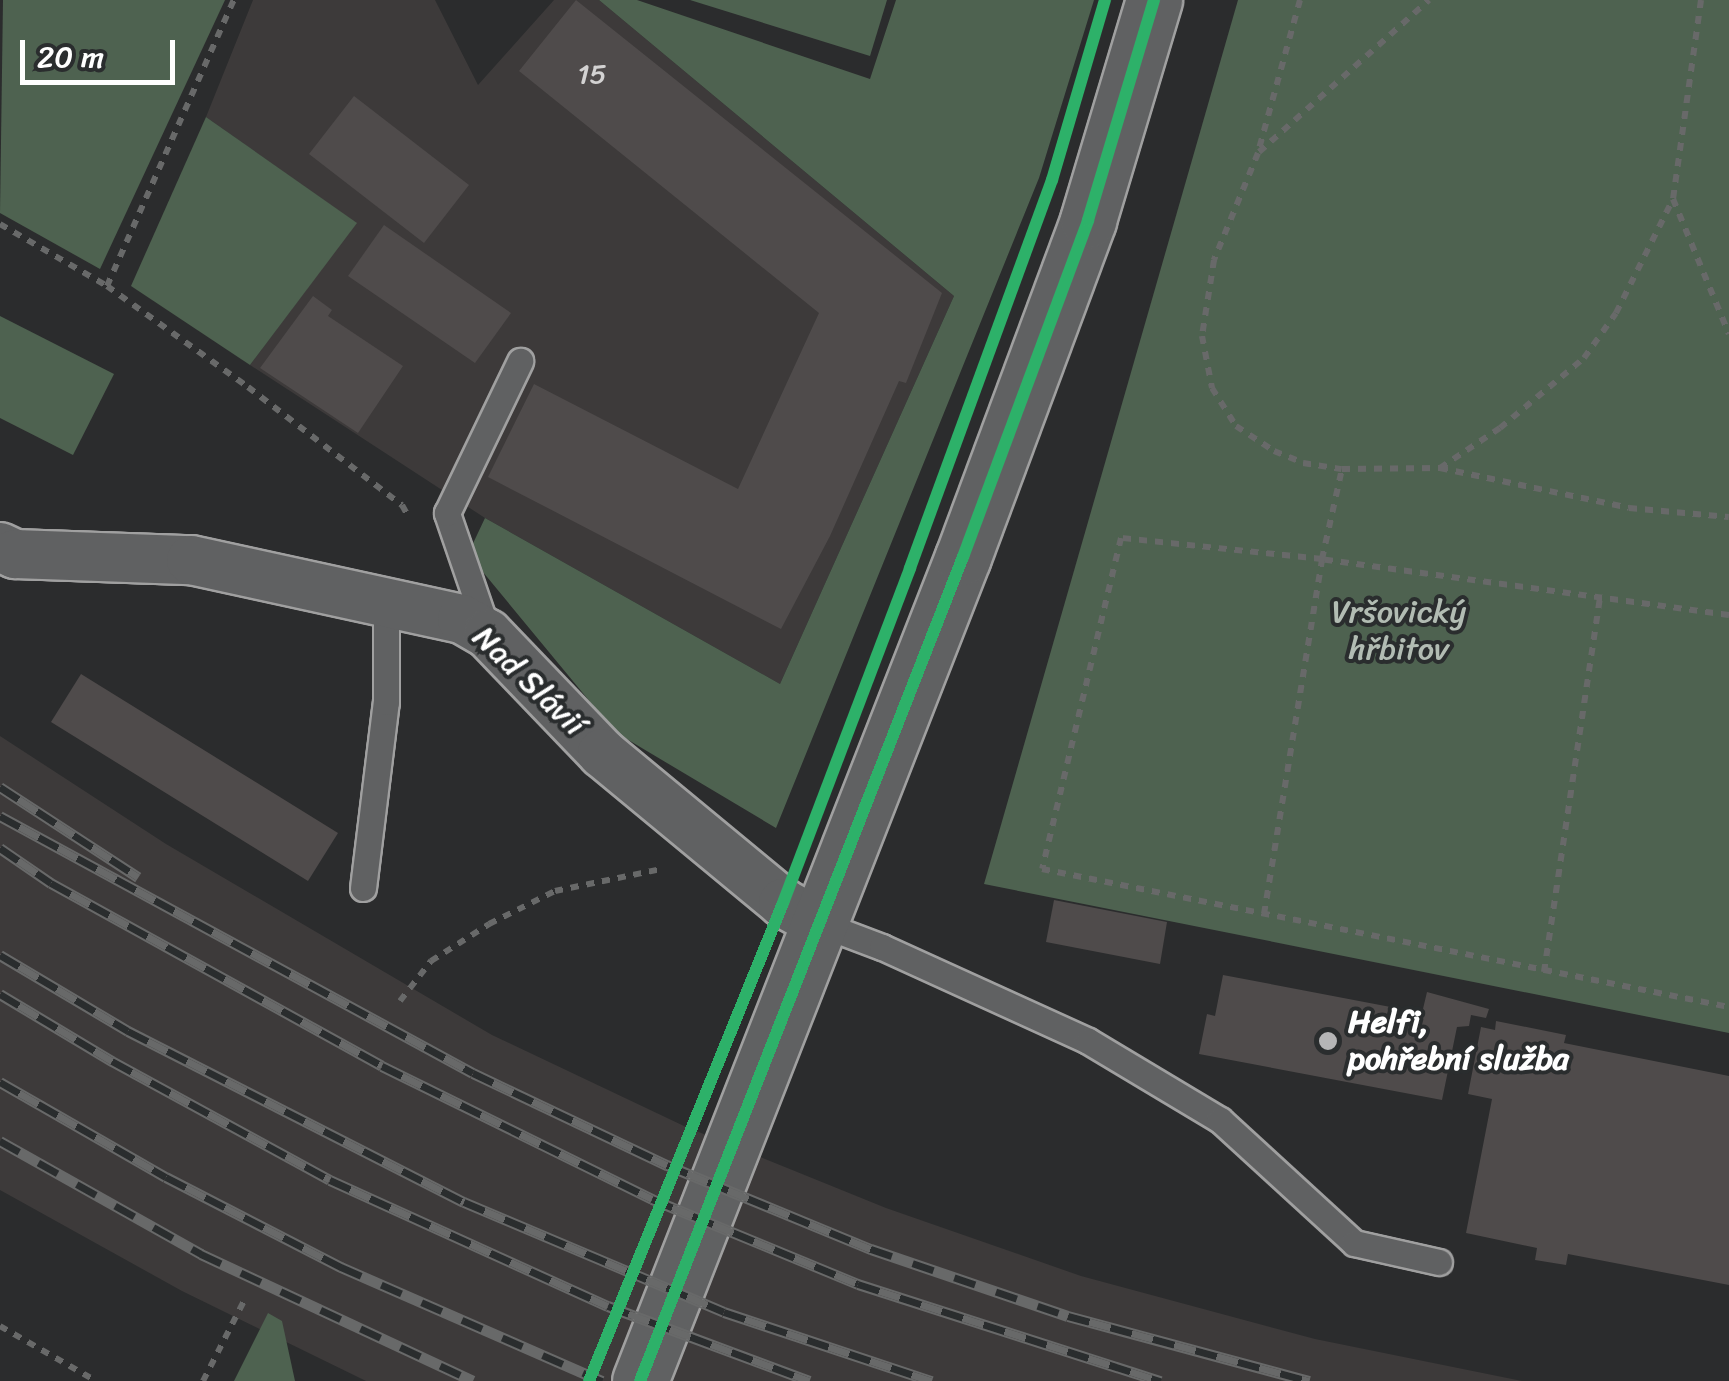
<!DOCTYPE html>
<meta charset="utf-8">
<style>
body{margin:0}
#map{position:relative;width:1729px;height:1381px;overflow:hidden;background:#2b2c2d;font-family:Sriracha,sans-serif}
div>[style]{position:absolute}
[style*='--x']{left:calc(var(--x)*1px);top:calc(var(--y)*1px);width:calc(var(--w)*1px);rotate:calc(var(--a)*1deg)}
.built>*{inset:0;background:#3d3a3a}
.green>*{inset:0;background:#4e6250}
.building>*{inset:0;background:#4f4b4b}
.path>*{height:6px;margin-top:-3px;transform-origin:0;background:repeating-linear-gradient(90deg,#686969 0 8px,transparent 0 16px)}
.roads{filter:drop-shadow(2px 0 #a0a0a0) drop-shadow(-2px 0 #a0a0a0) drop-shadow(0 2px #a0a0a0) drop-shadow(0 -2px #a0a0a0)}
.service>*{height:25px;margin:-12.5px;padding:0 12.5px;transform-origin:12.5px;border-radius:12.5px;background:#606162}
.minor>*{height:48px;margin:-24px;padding:0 24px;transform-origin:24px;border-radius:24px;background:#606162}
.secondary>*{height:55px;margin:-27.5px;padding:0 27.5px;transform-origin:27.5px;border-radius:27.5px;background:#606162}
.rail>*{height:11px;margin-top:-5.5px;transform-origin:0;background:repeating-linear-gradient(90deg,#2a2d2e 0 22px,#686969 0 44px);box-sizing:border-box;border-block:2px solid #686969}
.cycleway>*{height:12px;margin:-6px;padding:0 6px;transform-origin:6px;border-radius:6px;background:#2db169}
.dots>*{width:28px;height:28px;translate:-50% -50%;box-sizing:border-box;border:5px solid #2a2d2e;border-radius:50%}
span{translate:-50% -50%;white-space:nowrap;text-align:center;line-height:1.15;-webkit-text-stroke:8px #2a2d2e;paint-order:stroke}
.number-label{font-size:28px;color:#d3d2d2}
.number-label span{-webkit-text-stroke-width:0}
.park-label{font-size:32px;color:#b2bcb3}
.street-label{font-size:32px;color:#fff}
.poi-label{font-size:32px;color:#fff;font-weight:700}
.left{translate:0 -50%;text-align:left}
.scale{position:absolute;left:20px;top:40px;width:155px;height:45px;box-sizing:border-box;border:5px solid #fff;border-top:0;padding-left:12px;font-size:30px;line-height:35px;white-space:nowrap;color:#fff;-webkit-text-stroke:8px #2a2d2e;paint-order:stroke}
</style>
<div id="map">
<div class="built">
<i style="clip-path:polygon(253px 0,435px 0,478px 85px,554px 0,599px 0,954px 296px,780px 684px,485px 518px,250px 365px,356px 223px,206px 117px)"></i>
<i style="clip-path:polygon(0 736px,166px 844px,492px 1035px,684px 1126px,886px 1208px,1081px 1276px,1315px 1339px,1522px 1381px,366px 1381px,182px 1291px,0 1190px)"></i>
</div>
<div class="green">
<i style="clip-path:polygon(3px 0,225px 0,100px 269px,0 213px)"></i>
<i style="clip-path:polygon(599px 0,637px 0,870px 79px,896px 0,1094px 0,1039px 178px,776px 828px,615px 732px,468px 554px,485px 518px,780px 684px,954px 296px)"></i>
<i style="clip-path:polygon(690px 0,887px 0,870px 56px)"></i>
<i style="clip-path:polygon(1238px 0,1729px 0,1729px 1033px,984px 884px)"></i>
<i style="clip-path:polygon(206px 117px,357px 223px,250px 365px,131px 286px)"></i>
<i style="clip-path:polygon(0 316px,114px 374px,73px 455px,0 418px)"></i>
<i style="clip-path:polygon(268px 1313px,282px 1321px,295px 1381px,234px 1381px)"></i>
</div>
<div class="building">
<i style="clip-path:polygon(576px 0,942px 293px,906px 383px,899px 381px,830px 536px,781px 629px,488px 477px,534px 384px,738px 489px,819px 313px,519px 71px)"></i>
<i style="clip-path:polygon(354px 96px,469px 185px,424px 243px,309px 154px)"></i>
<i style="clip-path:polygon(384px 225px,511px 313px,475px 363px,348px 276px)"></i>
<i style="clip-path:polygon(313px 296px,332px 310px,328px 316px,403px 366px,358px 433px,260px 368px)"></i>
<i style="clip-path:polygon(81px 674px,338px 833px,308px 881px,51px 722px)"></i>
<i style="clip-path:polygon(1054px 900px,1167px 922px,1160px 964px,1046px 942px)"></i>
<i style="clip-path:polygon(1223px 975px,1422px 1013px,1427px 992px,1489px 1009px,1486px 1018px,1471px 1015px,1469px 1026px,1457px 1027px,1442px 1100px,1199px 1054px,1207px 1014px,1215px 1016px)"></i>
<i style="clip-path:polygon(1496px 1021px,1566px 1035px,1564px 1043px,1729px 1076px,1729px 1285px,1568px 1254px,1566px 1265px,1535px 1260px,1537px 1248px,1466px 1233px,1492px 1099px,1468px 1094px,1481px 1027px,1495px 1030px)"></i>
</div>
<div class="path">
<i style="--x:1300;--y:0;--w:159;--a:105.4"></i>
<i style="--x:1258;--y:153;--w:116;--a:112.4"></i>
<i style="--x:1214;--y:260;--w:77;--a:99"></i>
<i style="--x:1202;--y:336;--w:53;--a:79.1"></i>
<i style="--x:1212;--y:388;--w:45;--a:57.7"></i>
<i style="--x:1236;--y:426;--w:45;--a:33.3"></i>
<i style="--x:1274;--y:451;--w:31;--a:22"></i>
<i style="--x:1303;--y:463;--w:39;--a:9"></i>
<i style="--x:1342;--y:469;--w:98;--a:-0.6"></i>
<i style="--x:1440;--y:468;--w:193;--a:11.9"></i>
<i style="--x:1629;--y:508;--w:100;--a:5.1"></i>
<i style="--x:1701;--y:0;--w:201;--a:98"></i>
<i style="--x:1673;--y:199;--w:146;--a:67.5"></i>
<i style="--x:1259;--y:152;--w:228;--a:-41.8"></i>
<i style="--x:0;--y:224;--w:124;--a:30.1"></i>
<i style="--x:107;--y:286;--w:173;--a:35.6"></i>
<i style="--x:248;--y:387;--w:194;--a:37.5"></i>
<i style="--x:402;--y:505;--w:13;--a:61"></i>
<i style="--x:107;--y:286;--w:313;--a:-66.1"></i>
<i style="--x:1440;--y:468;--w:72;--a:-33.7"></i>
<i style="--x:1500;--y:428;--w:109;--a:-39.8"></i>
<i style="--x:1584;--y:358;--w:55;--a:-54.6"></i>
<i style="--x:1616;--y:313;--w:127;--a:-63.4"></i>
<i style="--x:1729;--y:615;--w:411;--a:-172.2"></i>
<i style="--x:1322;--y:559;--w:202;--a:-174"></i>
<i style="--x:1121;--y:538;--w:340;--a:103.4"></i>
<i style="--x:1042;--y:869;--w:701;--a:11.36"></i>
<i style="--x:1264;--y:914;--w:360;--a:-80.7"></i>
<i style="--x:1322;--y:559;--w:92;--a:-77.5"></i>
<i style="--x:1544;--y:972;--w:378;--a:-81.5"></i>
<i style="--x:400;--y:1001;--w:51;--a:-52.2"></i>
<i style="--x:431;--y:961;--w:69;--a:-32.5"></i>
<i style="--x:489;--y:924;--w:74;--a:-26.6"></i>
<i style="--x:555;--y:891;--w:108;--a:-11.7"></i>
<i style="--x:0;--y:1326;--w:111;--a:29.8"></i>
<i style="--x:203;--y:1381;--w:90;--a:-62.9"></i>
</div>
<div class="roads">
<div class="service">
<i style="--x:487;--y:630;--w:124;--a:-108.9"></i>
<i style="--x:447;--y:513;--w:169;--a:-64.3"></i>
<i style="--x:363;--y:888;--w:187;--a:-83"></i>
<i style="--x:386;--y:702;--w:103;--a:-90"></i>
<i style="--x:821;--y:924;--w:65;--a:20.7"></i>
<i style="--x:882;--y:947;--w:226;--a:24.5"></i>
<i style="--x:1088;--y:1041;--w:154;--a:30.9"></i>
<i style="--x:1220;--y:1120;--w:182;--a:42.5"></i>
<i style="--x:1354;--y:1243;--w:87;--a:12.6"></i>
</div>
<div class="minor">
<i style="--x:0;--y:547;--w:17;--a:25"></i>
<i style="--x:15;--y:554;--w:176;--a:2"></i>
<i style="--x:191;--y:560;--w:277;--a:12.3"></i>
<i style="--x:462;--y:619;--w:30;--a:30"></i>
<i style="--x:488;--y:634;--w:165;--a:46.2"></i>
<i style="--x:602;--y:753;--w:235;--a:39.6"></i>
<i style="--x:783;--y:903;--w:43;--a:28.9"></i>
</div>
<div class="secondary">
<i style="--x:640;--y:1381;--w:885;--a:-68.6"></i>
<i style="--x:963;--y:557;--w:359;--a:-69.6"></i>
<i style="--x:1088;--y:220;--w:230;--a:-73.3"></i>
</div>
</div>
<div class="rail">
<i style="--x:0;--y:787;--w:165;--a:33.1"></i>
<i style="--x:0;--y:816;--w:538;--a:28.52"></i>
<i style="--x:473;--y:1073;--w:215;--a:25.4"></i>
<i style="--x:667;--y:1165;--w:221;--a:22.4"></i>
<i style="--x:871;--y:1249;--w:208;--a:18.8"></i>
<i style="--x:1068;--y:1316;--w:250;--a:15.1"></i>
<i style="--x:0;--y:848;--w:62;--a:34.5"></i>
<i style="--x:51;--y:883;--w:378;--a:28.9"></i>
<i style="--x:382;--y:1066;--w:301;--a:26.2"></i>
<i style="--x:652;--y:1199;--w:223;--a:22.4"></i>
<i style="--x:858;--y:1284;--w:318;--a:17.8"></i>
<i style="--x:0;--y:955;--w:149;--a:30.7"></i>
<i style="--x:128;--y:1031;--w:377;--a:27"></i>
<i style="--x:464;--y:1202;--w:282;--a:22.9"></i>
<i style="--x:724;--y:1312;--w:219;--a:18.4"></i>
<i style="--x:0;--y:994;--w:131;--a:30.9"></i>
<i style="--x:112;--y:1061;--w:248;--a:28.6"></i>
<i style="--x:330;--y:1180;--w:305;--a:24.4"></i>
<i style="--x:608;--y:1306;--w:215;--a:20.4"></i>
<i style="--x:0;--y:1082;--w:191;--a:29.8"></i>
<i style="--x:166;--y:1177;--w:197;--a:27.2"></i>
<i style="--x:341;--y:1267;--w:285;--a:23.6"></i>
<i style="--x:0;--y:1141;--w:231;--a:29.3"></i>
<i style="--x:201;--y:1254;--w:300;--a:25"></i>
</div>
<div class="cycleway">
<i style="--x:589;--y:1381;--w:516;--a:-67.91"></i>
<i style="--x:783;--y:903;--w:358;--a:-69.2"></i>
<i style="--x:910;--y:568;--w:413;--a:-69.9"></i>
<i style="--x:1052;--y:180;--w:188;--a:-73.6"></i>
<i style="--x:640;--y:1381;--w:885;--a:-68.6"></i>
<i style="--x:963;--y:557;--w:359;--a:-69.6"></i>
<i style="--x:1088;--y:220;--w:230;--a:-73.3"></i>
</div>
<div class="dots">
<i style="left:1328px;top:1041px;background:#b5b5b6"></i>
</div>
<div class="number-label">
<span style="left:592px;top:74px">15</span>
</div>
<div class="park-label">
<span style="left:1399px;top:631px">Vršovický<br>hřbitov</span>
</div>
<div class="street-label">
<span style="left:529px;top:681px;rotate:44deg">Nad Slávií</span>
</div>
<div class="poi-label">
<span class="left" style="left:1348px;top:1041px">Helfi,<br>pohřební služba</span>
</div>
<div class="scale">20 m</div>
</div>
